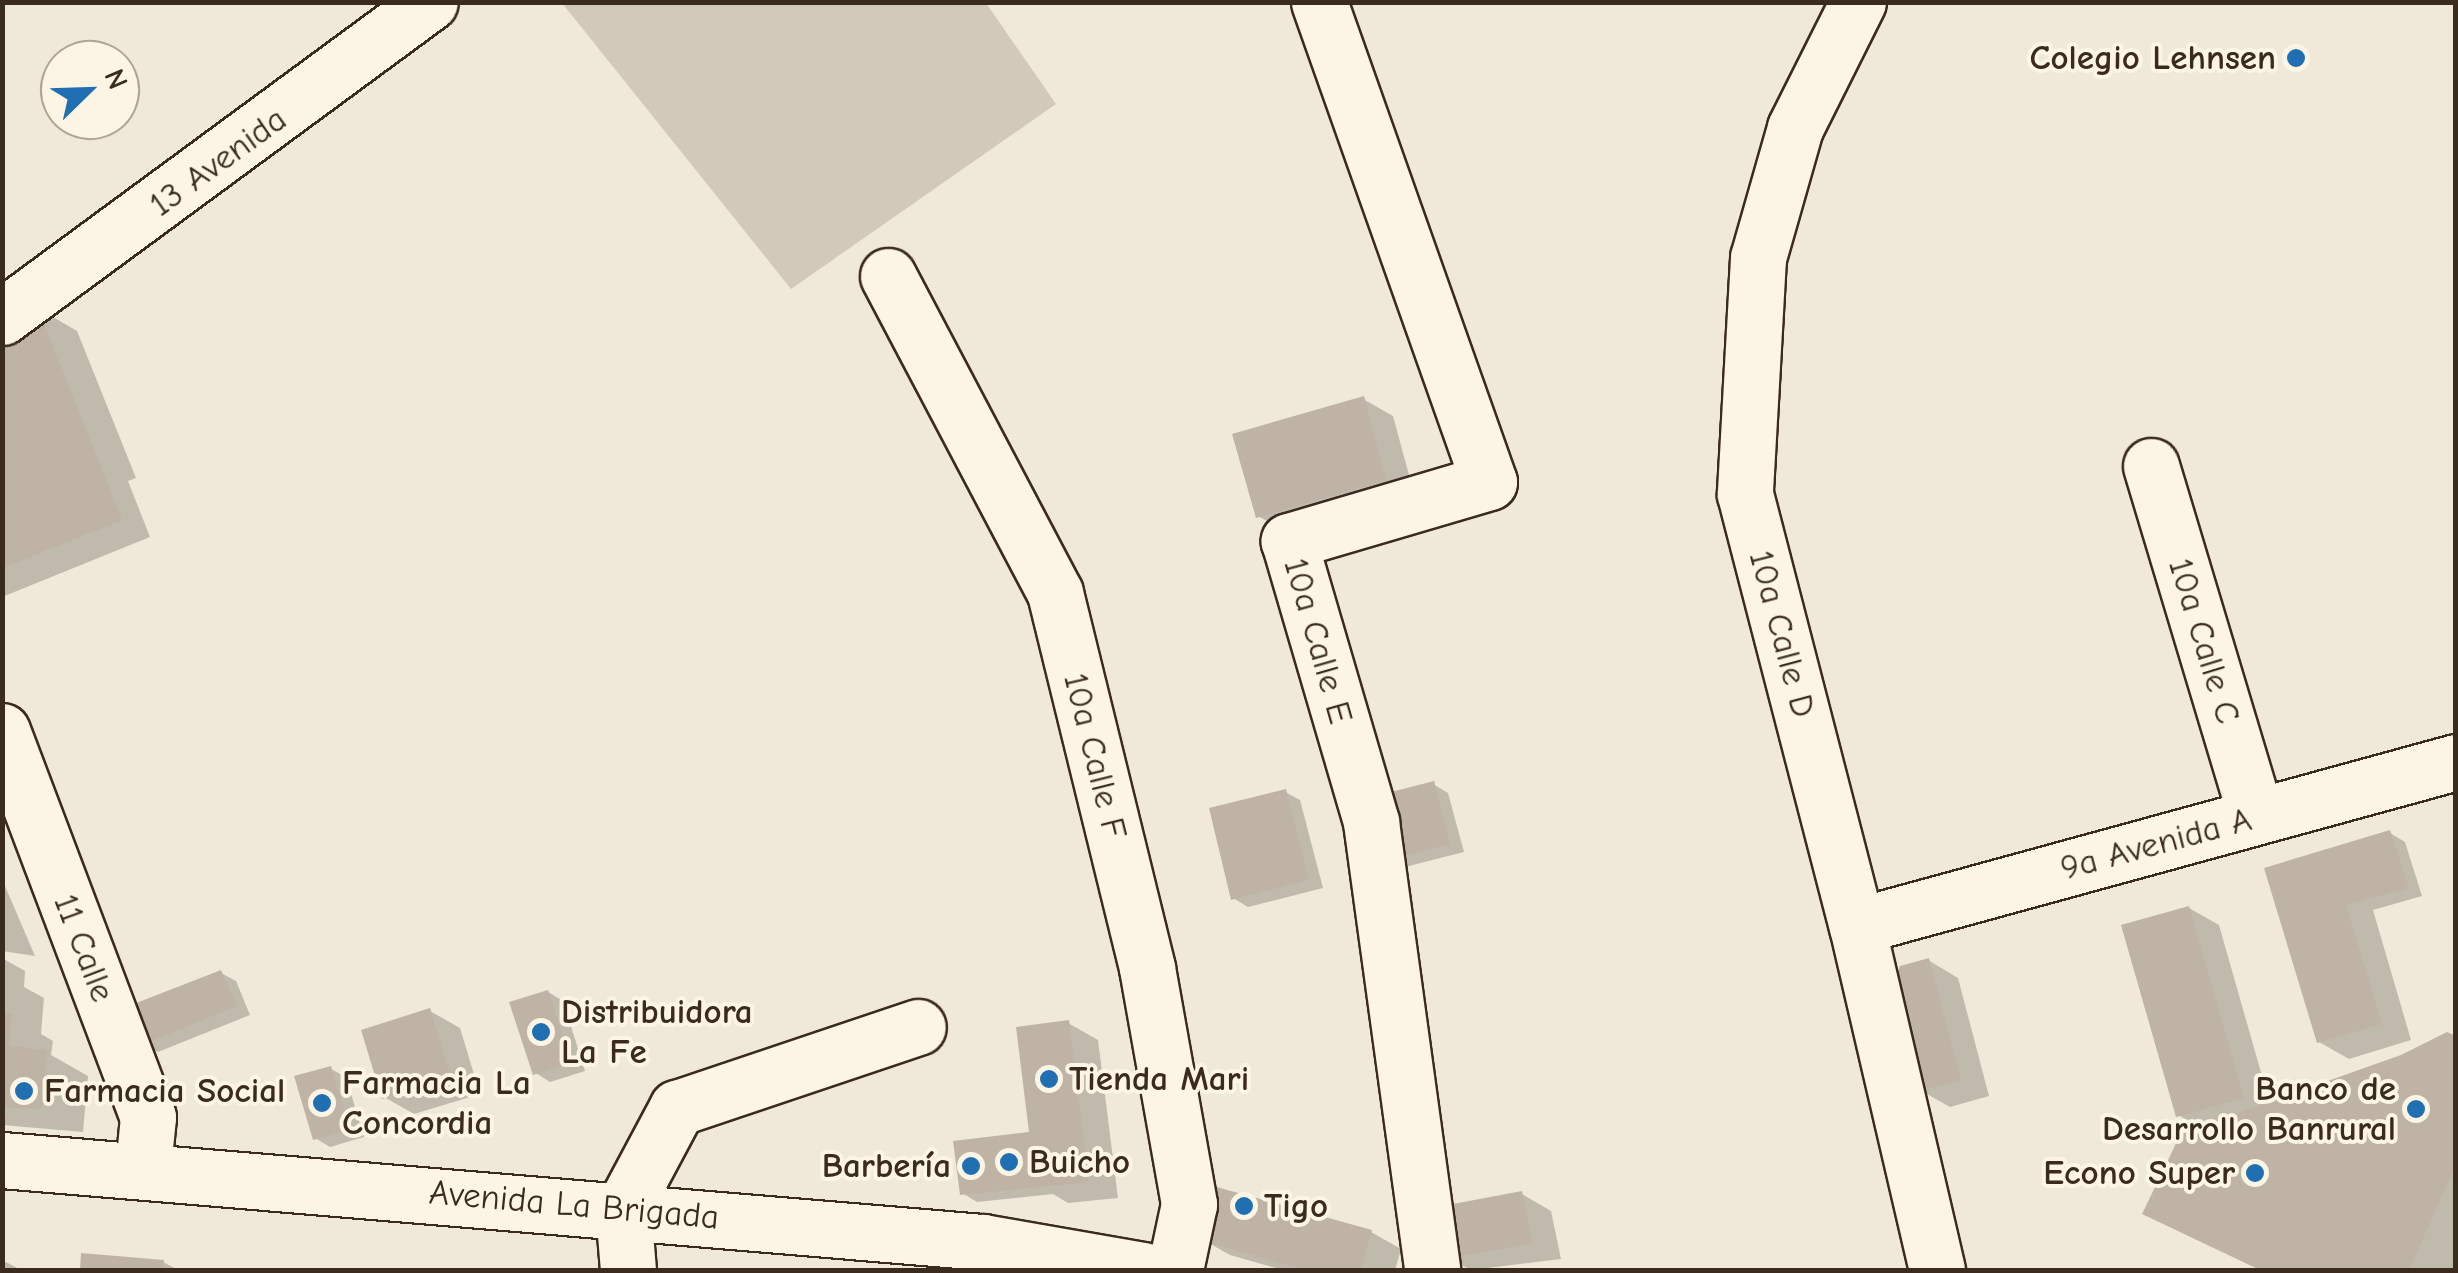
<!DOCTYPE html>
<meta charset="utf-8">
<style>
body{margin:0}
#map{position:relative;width:2458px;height:1273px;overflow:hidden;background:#f0e9d9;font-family:"Comic Neue",sans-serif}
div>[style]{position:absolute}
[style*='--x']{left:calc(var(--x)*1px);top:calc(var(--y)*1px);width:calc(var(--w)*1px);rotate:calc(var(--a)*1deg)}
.green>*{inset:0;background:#d2c9ba}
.shadow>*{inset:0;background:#0003}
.building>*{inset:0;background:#beb3a4}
.roads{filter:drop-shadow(2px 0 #3b2a1e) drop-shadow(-2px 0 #3b2a1e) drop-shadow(0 2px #3b2a1e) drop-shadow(0 -2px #3b2a1e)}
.minor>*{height:55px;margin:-27.5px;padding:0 27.5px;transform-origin:27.5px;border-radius:27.5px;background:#fcf5e5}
.major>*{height:55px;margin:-27.5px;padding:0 27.5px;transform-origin:27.5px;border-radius:27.5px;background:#fcf5e5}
.dots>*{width:28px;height:28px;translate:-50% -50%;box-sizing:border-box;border:5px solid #fcf5e5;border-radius:50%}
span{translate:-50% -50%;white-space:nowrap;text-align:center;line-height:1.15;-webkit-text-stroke:8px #fcf5e5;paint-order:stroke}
.poi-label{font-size:35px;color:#3b2a1e;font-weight:700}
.right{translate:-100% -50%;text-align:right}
.left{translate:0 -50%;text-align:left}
.street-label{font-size:35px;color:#3b2a1e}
.frame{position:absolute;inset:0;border:5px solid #3b2a1e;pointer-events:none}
.north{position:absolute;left:40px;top:40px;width:100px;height:100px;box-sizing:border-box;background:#fcf5e5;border:2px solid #afa495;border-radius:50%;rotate:67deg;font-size:28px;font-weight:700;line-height:40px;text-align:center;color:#3b2a1e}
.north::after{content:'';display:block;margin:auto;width:35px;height:45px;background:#1f6fb2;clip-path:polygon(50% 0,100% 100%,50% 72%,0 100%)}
</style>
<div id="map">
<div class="green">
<i style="clip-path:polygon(562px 3px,986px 3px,1056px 104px,791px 289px)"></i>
</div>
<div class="shadow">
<i style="clip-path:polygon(36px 307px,77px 331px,136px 478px,128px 481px,150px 537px,2px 597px,2px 332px)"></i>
<i style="clip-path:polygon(1363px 399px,1393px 416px,1415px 497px,1288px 533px,1258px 516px)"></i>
<i style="clip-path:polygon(1433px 784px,1448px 793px,1464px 852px,1401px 868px,1371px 800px)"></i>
<i style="clip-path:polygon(1285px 792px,1300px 800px,1323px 888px,1248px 907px,1233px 898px)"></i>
<i style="clip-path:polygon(2390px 833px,2405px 842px,2422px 896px,2373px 910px,2411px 1040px,2349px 1059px,2319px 1042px,2267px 870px)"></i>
<i style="clip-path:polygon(2px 879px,35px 956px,2px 951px)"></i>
<i style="clip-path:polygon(2189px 908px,2219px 925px,2270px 1104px,2456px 1039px,2456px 1270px,2261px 1270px,2146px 1213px,2201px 1128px,2178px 1115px)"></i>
<i style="clip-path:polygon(2px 958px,25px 971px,24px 987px,44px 998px,41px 1034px,53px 1041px,51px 1055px,88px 1076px,83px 1132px,2px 1125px)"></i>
<i style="clip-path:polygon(1928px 960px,1958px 978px,1989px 1096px,1950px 1107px,1920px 1090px)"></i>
<i style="clip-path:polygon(221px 973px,236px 981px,250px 1015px,158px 1052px,143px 1043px)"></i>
<i style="clip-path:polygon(548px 992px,563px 1001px,585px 1071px,550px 1082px,536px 1073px)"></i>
<i style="clip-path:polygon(430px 1011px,460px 1028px,480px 1094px,414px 1114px,384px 1097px)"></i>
<i style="clip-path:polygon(1068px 1023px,1098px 1040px,1118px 1198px,1068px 1203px,1053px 1194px,977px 1202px,962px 1193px,1032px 1137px)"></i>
<i style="clip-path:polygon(331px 1069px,346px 1077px,364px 1137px,330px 1147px,315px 1138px)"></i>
<i style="clip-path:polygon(1205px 1186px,1371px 1232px,1401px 1249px,1395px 1270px,1283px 1270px,1230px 1255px,1200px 1238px)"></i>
<i style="clip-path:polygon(1522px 1194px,1551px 1211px,1561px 1259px,1471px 1270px,1448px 1258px)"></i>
<i style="clip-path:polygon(83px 1256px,163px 1262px,178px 1270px,82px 1270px)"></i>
<i style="clip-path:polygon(2px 1260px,21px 1270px,2px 1270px)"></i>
</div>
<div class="building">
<i style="clip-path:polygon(36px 304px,122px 520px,2px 568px,2px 329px)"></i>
<i style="clip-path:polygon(1364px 396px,1386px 480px,1256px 518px,1232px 434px)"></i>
<i style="clip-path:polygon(1434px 781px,1450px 844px,1384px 861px,1368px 798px)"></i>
<i style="clip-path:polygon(1286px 789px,1309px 880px,1231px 900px,1209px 808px)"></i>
<i style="clip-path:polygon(2390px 830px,2409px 888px,2346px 905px,2382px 1024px,2317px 1043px,2264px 868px)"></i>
<i style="clip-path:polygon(2189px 906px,2244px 1098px,2176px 1117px,2121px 925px)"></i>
<i style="clip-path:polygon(1929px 958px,1961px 1080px,1918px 1091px,1891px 989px,1900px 966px)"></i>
<i style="clip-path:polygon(221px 970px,237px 1006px,141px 1045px,126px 1007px)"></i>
<i style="clip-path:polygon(548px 990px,571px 1063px,533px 1075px,509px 1002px)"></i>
<i style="clip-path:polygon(430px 1008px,451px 1077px,382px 1099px,361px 1030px)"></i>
<i style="clip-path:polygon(2px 1014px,12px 1014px,9px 1046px,47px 1050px,42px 1109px,2px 1107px)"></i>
<i style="clip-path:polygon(1069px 1020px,1089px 1182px,960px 1195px,953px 1141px,1029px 1132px,1016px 1027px)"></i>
<i style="clip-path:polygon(2447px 1032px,2456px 1036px,2456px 1164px,2409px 1270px,2260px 1270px,2142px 1214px,2181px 1133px,2401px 1055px)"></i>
<i style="clip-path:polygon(331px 1066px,350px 1129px,313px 1140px,294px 1076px)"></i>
<i style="clip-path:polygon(1202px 1183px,1372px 1230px,1361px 1270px,1303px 1270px,1197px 1239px)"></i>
<i style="clip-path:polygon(1522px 1191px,1533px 1243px,1446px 1259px,1437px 1207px)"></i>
<i style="clip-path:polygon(81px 1253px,164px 1260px,163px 1270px,80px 1270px)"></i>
</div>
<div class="roads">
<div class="minor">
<i style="--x:1319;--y:2;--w:509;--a:70.5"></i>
<i style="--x:1489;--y:482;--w:209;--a:163.6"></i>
<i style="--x:1289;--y:541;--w:293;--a:73.7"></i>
<i style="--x:1371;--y:822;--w:452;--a:82.2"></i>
<i style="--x:1858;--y:2;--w:141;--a:116.6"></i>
<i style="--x:1795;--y:128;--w:135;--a:105.9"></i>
<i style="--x:1758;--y:258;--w:236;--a:93.2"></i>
<i style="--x:1745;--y:494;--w:446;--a:75.5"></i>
<i style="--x:1857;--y:926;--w:353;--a:76.9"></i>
<i style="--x:888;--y:276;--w:358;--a:62.2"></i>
<i style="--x:1055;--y:593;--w:386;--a:76.2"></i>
<i style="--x:1147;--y:968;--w:240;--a:79.9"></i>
<i style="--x:1189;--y:1204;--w:67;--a:102"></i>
<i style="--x:2;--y:317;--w:531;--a:-36.35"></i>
<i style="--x:2151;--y:466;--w:365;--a:73.3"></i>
<i style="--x:2;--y:731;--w:413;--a:69.3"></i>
<i style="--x:148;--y:1117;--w:50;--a:95.7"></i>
<i style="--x:1857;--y:926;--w:621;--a:-15.31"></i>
<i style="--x:628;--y:1270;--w:61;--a:-94.7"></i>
<i style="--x:623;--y:1209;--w:115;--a:-61.9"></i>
<i style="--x:677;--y:1108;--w:254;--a:-18.6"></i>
</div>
<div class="major">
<i style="--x:2;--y:1160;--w:984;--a:4.78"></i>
<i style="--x:983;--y:1242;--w:163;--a:9.9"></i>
</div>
</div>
<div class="dots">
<i style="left:2296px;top:58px;background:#1f6fb2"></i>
<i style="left:541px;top:1032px;background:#1f6fb2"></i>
<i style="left:1049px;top:1079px;background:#1f6fb2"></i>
<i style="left:24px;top:1091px;background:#1f6fb2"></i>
<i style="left:322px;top:1103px;background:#1f6fb2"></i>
<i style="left:2416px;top:1109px;background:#1f6fb2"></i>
<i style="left:1009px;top:1162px;background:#1f6fb2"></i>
<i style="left:971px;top:1166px;background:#1f6fb2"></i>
<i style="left:2255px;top:1173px;background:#1f6fb2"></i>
<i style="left:1244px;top:1206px;background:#1f6fb2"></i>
</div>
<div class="poi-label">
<span class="right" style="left:2276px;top:58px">Colegio Lehnsen</span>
<span class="left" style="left:561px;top:1032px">Distribuidora<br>La Fe</span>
<span class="left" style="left:1069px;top:1079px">Tienda Mari</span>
<span class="left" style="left:342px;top:1103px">Farmacia La<br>Concordia</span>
<span class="right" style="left:2396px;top:1109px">Banco de<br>Desarrollo Banrural</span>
<span class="left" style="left:44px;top:1091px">Farmacia Social</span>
<span class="left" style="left:1029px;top:1162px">Buicho</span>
<span class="right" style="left:951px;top:1166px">Barbería</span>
<span class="right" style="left:2235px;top:1173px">Econo Super</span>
<span class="left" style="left:1264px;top:1206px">Tigo</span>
</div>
<div class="street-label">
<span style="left:218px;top:162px;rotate:-36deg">13 Avenida</span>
<span style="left:1782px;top:634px;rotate:75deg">10a Calle D</span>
<span style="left:1318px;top:641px;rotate:74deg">10a Calle E</span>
<span style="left:2204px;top:641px;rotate:73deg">10a Calle C</span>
<span style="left:1095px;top:756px;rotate:76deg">10a Calle F</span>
<span style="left:2156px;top:844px;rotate:-15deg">9a Avenida A</span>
<span style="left:84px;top:948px;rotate:69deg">11 Calle</span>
<span style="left:574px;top:1205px;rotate:5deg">Avenida La Brigada</span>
</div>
<div class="frame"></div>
<div class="north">N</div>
</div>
